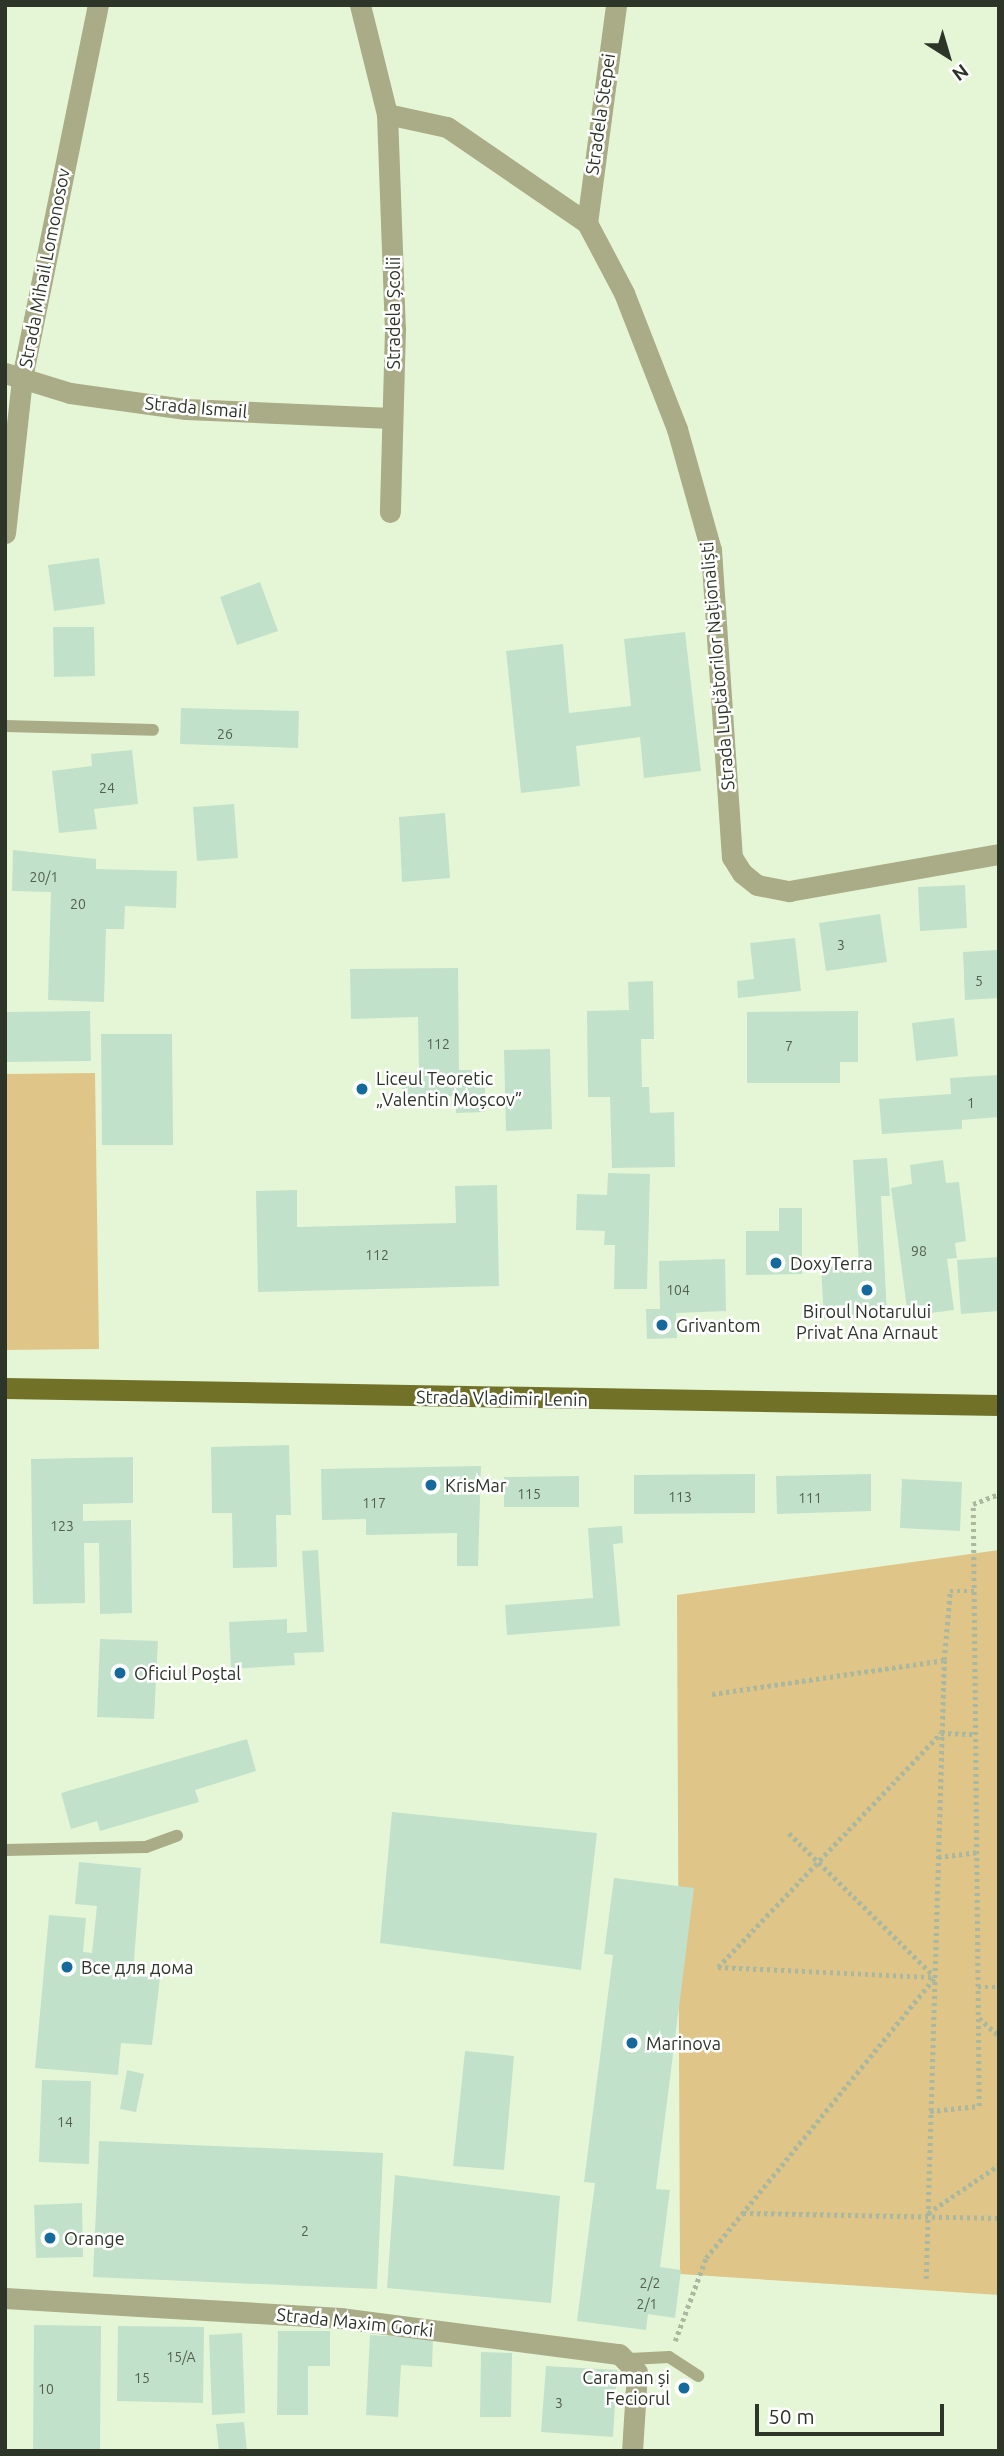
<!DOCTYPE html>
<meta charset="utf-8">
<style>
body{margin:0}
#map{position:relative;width:1004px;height:2456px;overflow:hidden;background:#e5f6d7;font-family:Ubuntu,sans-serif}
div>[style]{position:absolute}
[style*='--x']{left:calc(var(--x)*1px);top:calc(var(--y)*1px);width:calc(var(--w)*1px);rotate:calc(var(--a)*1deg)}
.green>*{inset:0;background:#dfc588}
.building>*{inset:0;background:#c2e1ca}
.path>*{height:4.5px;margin-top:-2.25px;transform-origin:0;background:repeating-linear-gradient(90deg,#aab89f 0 3.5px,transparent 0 7px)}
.lane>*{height:12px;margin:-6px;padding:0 6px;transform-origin:6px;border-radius:6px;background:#aaab87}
.street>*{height:21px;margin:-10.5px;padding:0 10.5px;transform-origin:10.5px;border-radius:10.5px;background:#aaab87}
.primary>*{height:21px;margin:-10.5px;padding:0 10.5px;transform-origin:10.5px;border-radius:10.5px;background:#717128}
.dots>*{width:19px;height:19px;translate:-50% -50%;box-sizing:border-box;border:4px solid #fff;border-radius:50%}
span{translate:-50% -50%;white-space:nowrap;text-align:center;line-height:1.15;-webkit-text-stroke:5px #fff;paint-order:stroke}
.number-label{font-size:14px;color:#525f50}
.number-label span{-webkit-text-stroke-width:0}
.street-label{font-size:18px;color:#2d3428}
.poi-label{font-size:18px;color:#2d3428}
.left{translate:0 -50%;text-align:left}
.right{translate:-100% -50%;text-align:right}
.frame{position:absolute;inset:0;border:7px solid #2d3428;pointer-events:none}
.north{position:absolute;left:913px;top:21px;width:70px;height:70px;-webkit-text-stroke:5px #fff;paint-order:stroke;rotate:143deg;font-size:19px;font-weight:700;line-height:28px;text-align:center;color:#2d3428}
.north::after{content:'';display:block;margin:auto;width:24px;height:32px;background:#2d3428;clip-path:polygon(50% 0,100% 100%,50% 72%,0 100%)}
.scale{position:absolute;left:755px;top:2404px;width:189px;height:32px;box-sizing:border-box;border:4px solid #2d3428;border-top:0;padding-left:9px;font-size:21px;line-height:24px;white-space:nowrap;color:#2d3428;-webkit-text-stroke:5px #fff;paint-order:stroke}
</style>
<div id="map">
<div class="green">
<i style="clip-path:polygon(95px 1073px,99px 1349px,5px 1350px,5px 1074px)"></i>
<i style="clip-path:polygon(999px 1550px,999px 2295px,680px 2274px,677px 1595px)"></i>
</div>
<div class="building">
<i style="clip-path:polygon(99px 558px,105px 604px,54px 611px,48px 565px)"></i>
<i style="clip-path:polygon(260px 582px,278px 631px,237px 645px,220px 597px)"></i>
<i style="clip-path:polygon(53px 627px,94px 627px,95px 676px,54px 677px)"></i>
<i style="clip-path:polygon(685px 632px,701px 771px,644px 778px,640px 737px,576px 746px,580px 786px,521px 793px,506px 651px,563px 644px,569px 713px,631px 706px,624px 639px)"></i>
<i style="clip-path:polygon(181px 708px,299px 711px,298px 748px,180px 744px)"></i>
<i style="clip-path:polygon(132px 750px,138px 804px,94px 809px,97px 829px,59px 833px,52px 771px,92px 766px,91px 754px)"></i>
<i style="clip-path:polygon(234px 804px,238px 858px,197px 861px,193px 807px)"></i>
<i style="clip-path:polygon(445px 813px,450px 878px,402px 882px,399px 817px)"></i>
<i style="clip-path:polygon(13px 850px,96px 859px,96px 869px,177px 871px,176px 908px,125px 906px,124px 929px,106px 929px,104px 1002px,48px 1000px,51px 892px,12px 891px)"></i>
<i style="clip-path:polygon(965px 885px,967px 928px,920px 931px,918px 887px)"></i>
<i style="clip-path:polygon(880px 914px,887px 962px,826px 971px,819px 923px)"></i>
<i style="clip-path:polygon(795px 938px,801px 991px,738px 998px,737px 981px,754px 979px,750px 943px)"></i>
<i style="clip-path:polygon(997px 950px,999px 998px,965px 1000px,963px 952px)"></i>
<i style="clip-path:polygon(458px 968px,459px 1070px,485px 1070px,485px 1112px,456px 1113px,456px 1096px,402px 1097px,401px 1072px,419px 1072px,418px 1017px,351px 1019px,350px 969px)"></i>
<i style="clip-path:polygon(653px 981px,654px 1039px,641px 1039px,642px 1087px,649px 1087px,650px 1113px,674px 1112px,675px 1167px,612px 1168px,610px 1097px,588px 1097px,587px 1011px,629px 1010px,628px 982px)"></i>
<i style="clip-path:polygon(90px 1011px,91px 1061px,5px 1062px,5px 1012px)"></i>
<i style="clip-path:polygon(858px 1011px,858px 1062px,840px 1062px,840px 1083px,747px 1083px,747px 1012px)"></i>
<i style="clip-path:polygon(954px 1018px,958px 1056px,916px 1061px,912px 1023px)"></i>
<i style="clip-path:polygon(101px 1034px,172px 1034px,173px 1145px,102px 1145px)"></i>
<i style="clip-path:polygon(550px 1049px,552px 1129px,506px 1131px,504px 1050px)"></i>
<i style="clip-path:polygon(999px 1075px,999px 1117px,962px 1120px,962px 1129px,882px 1134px,879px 1099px,951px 1094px,950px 1078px)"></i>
<i style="clip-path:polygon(887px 1158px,890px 1196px,881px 1196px,887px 1315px,824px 1319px,821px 1267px,859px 1265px,853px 1160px)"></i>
<i style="clip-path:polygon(943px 1160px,946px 1183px,959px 1182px,966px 1241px,955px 1243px,957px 1258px,947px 1259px,954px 1310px,908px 1316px,891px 1188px,912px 1184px,910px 1165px)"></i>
<i style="clip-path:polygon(608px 1173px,650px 1174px,647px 1289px,614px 1289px,615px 1245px,604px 1245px,605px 1231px,576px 1230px,577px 1194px,607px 1195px)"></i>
<i style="clip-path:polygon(497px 1185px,499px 1286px,258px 1292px,256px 1191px,297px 1190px,297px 1227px,456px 1223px,455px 1186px)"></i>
<i style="clip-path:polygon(779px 1208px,802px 1208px,802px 1274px,746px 1275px,746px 1231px,779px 1231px)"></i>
<i style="clip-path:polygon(999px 1257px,999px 1311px,961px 1314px,957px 1260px)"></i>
<i style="clip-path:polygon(725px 1259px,726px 1311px,676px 1313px,677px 1338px,647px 1339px,646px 1309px,660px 1309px,659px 1261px)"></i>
<i style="clip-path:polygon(289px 1445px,291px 1515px,276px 1515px,277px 1567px,233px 1568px,232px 1513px,212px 1513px,211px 1447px)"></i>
<i style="clip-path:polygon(133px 1457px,133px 1503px,83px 1504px,83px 1521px,131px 1520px,132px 1613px,100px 1614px,99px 1543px,84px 1543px,85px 1603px,33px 1604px,31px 1459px)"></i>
<i style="clip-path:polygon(481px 1466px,478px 1566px,457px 1566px,457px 1533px,366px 1535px,366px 1519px,322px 1520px,321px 1469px)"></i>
<i style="clip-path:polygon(755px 1474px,755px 1513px,634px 1514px,634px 1475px)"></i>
<i style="clip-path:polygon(871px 1474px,871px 1511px,777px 1514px,776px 1476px)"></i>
<i style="clip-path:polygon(579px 1476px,579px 1507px,504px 1507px,504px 1477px)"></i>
<i style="clip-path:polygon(902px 1479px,962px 1482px,960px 1531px,900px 1528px)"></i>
<i style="clip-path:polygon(622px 1526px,623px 1543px,613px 1544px,620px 1626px,507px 1635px,505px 1605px,593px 1598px,588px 1528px)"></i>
<i style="clip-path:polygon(318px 1550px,324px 1652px,294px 1653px,295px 1665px,231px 1669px,229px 1622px,287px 1619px,287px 1633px,307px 1632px,302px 1551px)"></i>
<i style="clip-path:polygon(100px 1639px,158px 1641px,154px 1719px,97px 1717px)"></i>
<i style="clip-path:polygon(247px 1739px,256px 1771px,195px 1790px,199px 1802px,100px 1831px,97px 1821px,71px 1829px,61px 1793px)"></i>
<i style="clip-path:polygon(392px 1812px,597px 1833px,581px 1970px,380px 1943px)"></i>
<i style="clip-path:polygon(79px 1862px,141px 1868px,133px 1974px,160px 1978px,152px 2045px,121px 2043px,118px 2075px,35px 2068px,49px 1915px,86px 1918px,83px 1952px,92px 1953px,97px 1906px,75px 1904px)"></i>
<i style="clip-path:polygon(614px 1878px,694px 1888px,656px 2189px,670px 2190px,660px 2267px,681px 2270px,675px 2318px,648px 2314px,646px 2330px,577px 2321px,595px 2183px,584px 2182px,613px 1955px,604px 1954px)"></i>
<i style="clip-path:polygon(465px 2051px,514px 2056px,504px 2170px,453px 2166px)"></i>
<i style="clip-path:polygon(127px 2070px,144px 2074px,136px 2112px,120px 2109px)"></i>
<i style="clip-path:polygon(42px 2080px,91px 2081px,89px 2164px,39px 2162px)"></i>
<i style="clip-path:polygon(99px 2141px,383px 2153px,377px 2289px,93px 2277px)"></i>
<i style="clip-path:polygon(395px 2175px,560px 2196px,551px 2303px,387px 2288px)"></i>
<i style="clip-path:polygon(82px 2203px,83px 2257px,36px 2258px,34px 2205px)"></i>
<i style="clip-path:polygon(34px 2325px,101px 2326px,100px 2451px,33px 2451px)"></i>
<i style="clip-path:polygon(118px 2326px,204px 2327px,203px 2403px,117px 2401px)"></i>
<i style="clip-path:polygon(278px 2331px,330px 2331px,330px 2366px,308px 2366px,308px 2415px,277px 2415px)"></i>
<i style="clip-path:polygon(242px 2333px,245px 2413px,212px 2415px,209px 2335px)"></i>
<i style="clip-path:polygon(370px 2335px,433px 2338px,432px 2367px,401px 2365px,398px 2417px,366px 2415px)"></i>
<i style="clip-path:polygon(481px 2352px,512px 2353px,511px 2417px,480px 2417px)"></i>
<i style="clip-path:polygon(546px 2366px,617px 2370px,613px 2437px,541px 2432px)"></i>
<i style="clip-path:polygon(244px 2422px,247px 2451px,219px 2451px,216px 2424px)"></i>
</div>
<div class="path">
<i style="--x:712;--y:1694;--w:234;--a:-8.3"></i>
<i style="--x:789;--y:1833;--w:204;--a:44.6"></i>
<i style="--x:938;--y:1857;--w:39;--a:-7"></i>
<i style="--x:718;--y:1967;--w:323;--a:-46.4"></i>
<i style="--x:941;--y:1733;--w:35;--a:2"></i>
<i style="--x:718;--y:1967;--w:215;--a:2.7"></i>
<i style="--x:978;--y:1987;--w:21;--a:0"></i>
<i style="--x:979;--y:2018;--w:27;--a:42"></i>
<i style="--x:930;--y:2111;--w:49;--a:-5.8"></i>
<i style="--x:979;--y:2106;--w:602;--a:-90.57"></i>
<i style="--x:973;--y:1504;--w:28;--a:-21"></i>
<i style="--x:743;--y:2213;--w:256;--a:1.1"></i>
<i style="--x:928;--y:2213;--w:86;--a:-34.1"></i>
<i style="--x:926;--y:2279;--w:619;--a:-88.33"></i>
<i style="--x:944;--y:1660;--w:69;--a:-85"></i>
<i style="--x:950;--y:1591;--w:24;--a:0"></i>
<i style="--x:675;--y:2341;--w:89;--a:-69.5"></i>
<i style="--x:706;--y:2258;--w:361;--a:-50.8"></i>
</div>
<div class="lane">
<i style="--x:5;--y:726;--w:148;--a:1.5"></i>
<i style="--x:5;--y:1850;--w:141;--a:-1.2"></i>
<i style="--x:146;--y:1847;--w:33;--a:-20"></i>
<i style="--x:630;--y:2359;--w:39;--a:-3"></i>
<i style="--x:669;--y:2357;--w:35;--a:33"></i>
</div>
<div class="street">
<i style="--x:360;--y:5;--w:112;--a:76.1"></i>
<i style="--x:387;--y:114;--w:61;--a:12.2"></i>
<i style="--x:447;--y:127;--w:170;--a:34.4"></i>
<i style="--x:587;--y:223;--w:79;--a:62.1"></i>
<i style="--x:624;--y:293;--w:146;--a:68.7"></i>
<i style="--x:677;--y:429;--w:126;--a:74.3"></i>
<i style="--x:711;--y:550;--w:308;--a:86.1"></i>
<i style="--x:732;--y:857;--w:19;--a:58"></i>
<i style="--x:742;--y:873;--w:19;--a:39"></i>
<i style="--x:757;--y:885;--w:33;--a:11"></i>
<i style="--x:789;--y:891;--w:213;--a:-10"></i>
<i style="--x:387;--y:114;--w:215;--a:87.9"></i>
<i style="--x:395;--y:329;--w:183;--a:91.6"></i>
<i style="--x:587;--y:223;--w:220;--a:-82.4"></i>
<i style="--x:5;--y:373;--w:68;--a:17.1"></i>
<i style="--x:70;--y:393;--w:117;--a:7.9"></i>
<i style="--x:186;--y:409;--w:205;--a:2.5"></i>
<i style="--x:5;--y:533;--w:156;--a:-83.7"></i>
<i style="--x:22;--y:378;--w:381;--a:-78.5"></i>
<i style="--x:5;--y:2298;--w:336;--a:3.4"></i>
<i style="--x:340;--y:2318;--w:281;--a:7.4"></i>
<i style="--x:619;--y:2354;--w:25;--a:45"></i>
<i style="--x:637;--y:2372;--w:79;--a:93.6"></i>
</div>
<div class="primary">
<i style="--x:5;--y:1388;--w:994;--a:0.98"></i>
</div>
<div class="dots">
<i style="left:362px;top:1089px;background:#166a9b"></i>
<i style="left:776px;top:1263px;background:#166a9b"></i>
<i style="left:867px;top:1290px;background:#166a9b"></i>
<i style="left:662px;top:1325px;background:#166a9b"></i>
<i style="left:431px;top:1485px;background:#166a9b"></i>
<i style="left:120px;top:1673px;background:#166a9b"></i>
<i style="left:67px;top:1967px;background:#166a9b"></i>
<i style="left:632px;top:2043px;background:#166a9b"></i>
<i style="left:50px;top:2238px;background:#166a9b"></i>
<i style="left:684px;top:2388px;background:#166a9b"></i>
</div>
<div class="number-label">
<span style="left:225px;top:734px">26</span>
<span style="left:107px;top:788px">24</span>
<span style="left:44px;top:877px">20/1</span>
<span style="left:78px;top:904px">20</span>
<span style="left:841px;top:945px">3</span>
<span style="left:979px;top:981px">5</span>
<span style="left:438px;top:1044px">112</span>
<span style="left:789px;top:1046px">7</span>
<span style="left:971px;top:1103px">1</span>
<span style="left:919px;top:1251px">98</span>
<span style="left:377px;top:1255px">112</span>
<span style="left:678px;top:1290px">104</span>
<span style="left:529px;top:1494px">115</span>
<span style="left:680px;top:1497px">113</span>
<span style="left:810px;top:1498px">111</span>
<span style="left:374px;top:1503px">117</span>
<span style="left:62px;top:1526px">123</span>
<span style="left:65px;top:2122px">14</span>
<span style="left:305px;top:2231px">2</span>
<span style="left:650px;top:2283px">2/2</span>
<span style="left:647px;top:2304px">2/1</span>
<span style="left:181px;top:2357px">15/A</span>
<span style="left:142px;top:2378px">15</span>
<span style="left:46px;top:2389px">10</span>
<span style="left:559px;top:2403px">3</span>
</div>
<div class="street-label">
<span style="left:600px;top:114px;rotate:-82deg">Stradela Stepei</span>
<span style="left:44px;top:268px;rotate:-79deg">Strada Mihail Lomonosov</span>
<span style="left:393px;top:313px;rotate:-90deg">Stradela Școlii</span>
<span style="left:196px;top:407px;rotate:5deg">Strada Ismail</span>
<span style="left:717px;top:666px;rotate:-95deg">Strada Luptătorilor Naționaliști</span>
<span style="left:502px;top:1398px;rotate:1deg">Strada Vladimir Lenin</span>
<span style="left:355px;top:2322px;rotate:6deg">Strada Maxim Gorki</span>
</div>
<div class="poi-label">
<span class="left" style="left:376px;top:1089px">Liceul Teoretic<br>„Valentin Moșcov”</span>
<span class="left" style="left:790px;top:1263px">DoxyTerra</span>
<span style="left:867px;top:1322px">Biroul Notarului<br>Privat Ana Arnaut</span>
<span class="left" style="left:676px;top:1325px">Grivantom</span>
<span class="left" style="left:445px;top:1485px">KrisMar</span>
<span class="left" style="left:134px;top:1673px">Oficiul Poștal</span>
<span class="left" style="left:81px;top:1967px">Все для дома</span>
<span class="left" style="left:646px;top:2043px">Marinova</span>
<span class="left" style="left:64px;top:2238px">Orange</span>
<span class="right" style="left:670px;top:2388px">Caraman și<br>Feciorul</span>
</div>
<div class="frame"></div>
<div class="north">N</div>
<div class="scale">50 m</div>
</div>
